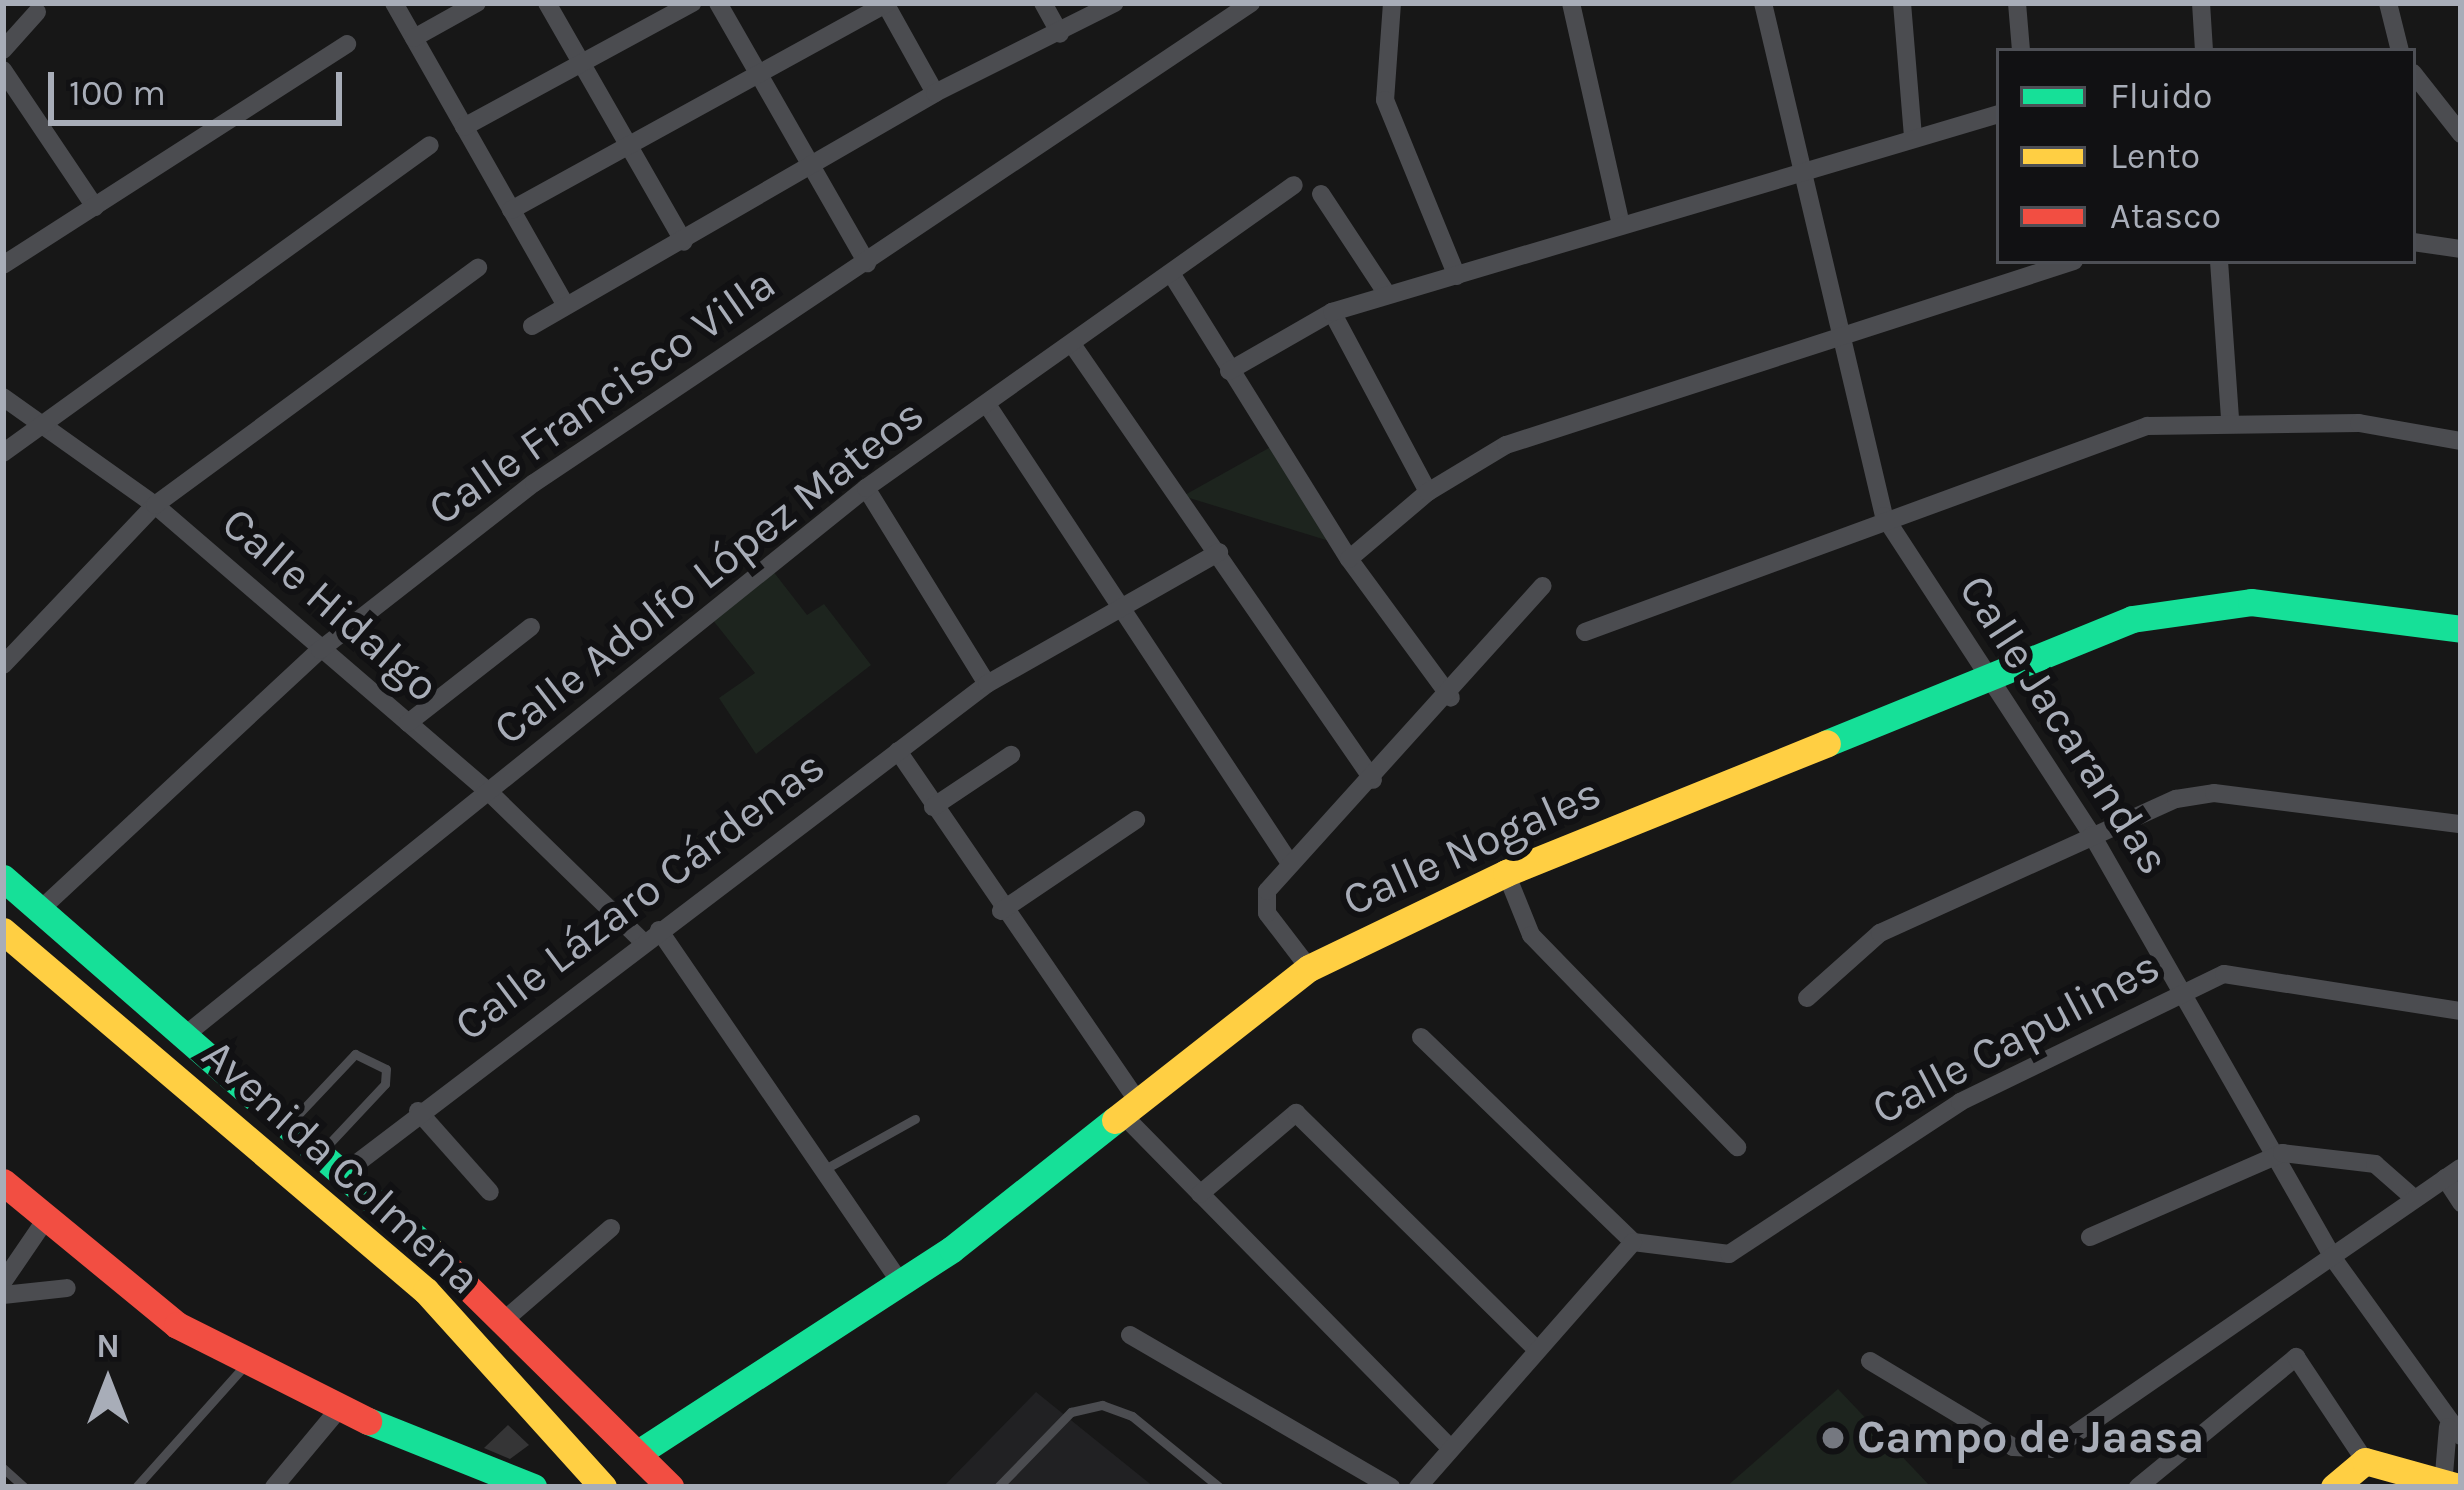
<!DOCTYPE html>
<meta charset="utf-8">
<style>
body{margin:0}
#map{position:relative;width:2464px;height:1490px;overflow:hidden;background:#171717;font-family:Karla,sans-serif}
div>[style]{position:absolute}
[style*='--x']{left:calc(var(--x)*1px);top:calc(var(--y)*1px);width:calc(var(--w)*1px);rotate:calc(var(--a)*1deg)}
.built>*{inset:0;background:#212123}
.green>*{inset:0;background:#1d241e}
.building>*{inset:0;background:#353536}
.lane>*{height:9px;margin:-4.5px;padding:0 4.5px;transform-origin:4.5px;border-radius:4.5px;background:#4b4c50}
.street>*{height:18px;margin:-9px;padding:0 9px;transform-origin:9px;border-radius:9px;background:#4b4c50}
.fast>*{height:27px;margin:-13.5px;padding:0 13.5px;transform-origin:13.5px;border-radius:13.5px;background:#16e098}
.slow>*{height:27px;margin:-13.5px;padding:0 13.5px;transform-origin:13.5px;border-radius:13.5px;background:#ffcf43}
.jam>*{height:27px;margin:-13.5px;padding:0 13.5px;transform-origin:13.5px;border-radius:13.5px;background:#f24e42}
.dots>*{width:33px;height:33px;translate:-50% -50%;box-sizing:border-box;border:6px solid #111113;border-radius:50%}
span{translate:-50% -50%;white-space:nowrap;text-align:center;line-height:1.15;-webkit-text-stroke:12px #111113;paint-order:stroke}
.street-label{font-size:45px;color:#a8adb8}
.poi-label{font-size:45px;color:#a8adb8;font-weight:700}
.left{translate:0 -50%;text-align:left}
.frame{position:absolute;inset:0;border:6px solid #a8adb8;pointer-events:none}
.legend{position:absolute;left:1996px;top:48px;width:420px;height:216px;box-sizing:border-box;background:#111113;border:3px solid #4d4f55;margin:0;padding:15px 21px;list-style:none;font-size:36px;color:#a8adb8}
.legend li{display:flex;align-items:center;gap:24px;height:60px}
.legend b{width:60px;border:3px solid #4d4f55}
.north{position:absolute;left:48px;top:1322px;width:120px;height:120px;-webkit-text-stroke:9px #111113;paint-order:stroke;rotate:0deg;font-size:33px;font-weight:700;line-height:48px;text-align:center;color:#a8adb8}
.north::after{content:'';display:block;margin:auto;width:42px;height:54px;background:#a8adb8;clip-path:polygon(50% 0,100% 100%,50% 72%,0 100%)}
.scale{position:absolute;left:48px;top:72px;width:294px;height:54px;box-sizing:border-box;border:6px solid #a8adb8;border-top:0;padding-left:15px;font-size:36px;line-height:42px;white-space:nowrap;color:#a8adb8;-webkit-text-stroke:9px #111113;paint-order:stroke}
</style>
<div id="map">
<div class="built">
<i style="clip-path:polygon(1036px 1392px,1154px 1487px,943px 1487px)"></i>
</div>
<div class="green">
<i style="clip-path:polygon(1278px 443px,1339px 544px,1183px 496px)"></i>
<i style="clip-path:polygon(769px 566px,807px 615px,824px 604px,871px 665px,756px 754px,719px 698px,755px 673px,708px 614px)"></i>
<i style="clip-path:polygon(1838px 1389px,1931px 1487px,1726px 1487px)"></i>
</div>
<div class="building">
<i style="clip-path:polygon(508px 1425px,529px 1445px,510px 1459px,484px 1448px)"></i>
</div>
<div class="lane">
<i style="--x:290;--y:1123;--w:95;--a:-46.7"></i>
<i style="--x:355;--y:1054;--w:34;--a:26"></i>
<i style="--x:386;--y:1069;--w:15;--a:94"></i>
<i style="--x:385;--y:1084;--w:92;--a:133.2"></i>
<i style="--x:825;--y:1169;--w:103;--a:-29.1"></i>
<i style="--x:3;--y:1468;--w:28;--a:42"></i>
<i style="--x:136;--y:1487;--w:162;--a:-48.2"></i>
<i style="--x:998;--y:1487;--w:105;--a:-45.8"></i>
<i style="--x:1071;--y:1412;--w:32;--a:-13"></i>
<i style="--x:1102;--y:1405;--w:32;--a:20"></i>
<i style="--x:1132;--y:1416;--w:112;--a:39.2"></i>
</div>
<div class="street">
<i style="--x:394;--y:3;--w:348;--a:60.4"></i>
<i style="--x:547;--y:3;--w:275;--a:60.2"></i>
<i style="--x:718;--y:3;--w:300;--a:60.2"></i>
<i style="--x:885;--y:3;--w:103;--a:60.9"></i>
<i style="--x:1043;--y:3;--w:35;--a:61"></i>
<i style="--x:1392;--y:3;--w:97;--a:94.1"></i>
<i style="--x:1385;--y:100;--w:190;--a:67.8"></i>
<i style="--x:1571;--y:3;--w:228;--a:77.3"></i>
<i style="--x:1763;--y:3;--w:527;--a:76.73"></i>
<i style="--x:1884;--y:516;--w:381;--a:56.9"></i>
<i style="--x:2092;--y:835;--w:490;--a:60.3"></i>
<i style="--x:2335;--y:1261;--w:216;--a:54.2"></i>
<i style="--x:1902;--y:3;--w:135;--a:85.3"></i>
<i style="--x:2017;--y:3;--w:48;--a:85.2"></i>
<i style="--x:2201;--y:3;--w:48;--a:86.4"></i>
<i style="--x:2388;--y:3;--w:49;--a:76"></i>
<i style="--x:414;--y:38;--w:72;--a:-29.1"></i>
<i style="--x:3;--y:50;--w:51;--a:-48.2"></i>
<i style="--x:3;--y:70;--w:165;--a:56.1"></i>
<i style="--x:2413;--y:73;--w:78;--a:51.8"></i>
<i style="--x:464;--y:127;--w:260;--a:-28.5"></i>
<i style="--x:1321;--y:194;--w:120;--a:56.6"></i>
<i style="--x:511;--y:210;--w:430;--a:-28.8"></i>
<i style="--x:2413;--y:242;--w:49;--a:8.3"></i>
<i style="--x:2219;--y:261;--w:159;--a:86"></i>
<i style="--x:3;--y:265;--w:409;--a:-32.7"></i>
<i style="--x:1174;--y:278;--w:331;--a:58.1"></i>
<i style="--x:1349;--y:559;--w:172;--a:53.7"></i>
<i style="--x:1332;--y:312;--w:204;--a:61.9"></i>
<i style="--x:532;--y:326;--w:466;--a:-30"></i>
<i style="--x:935;--y:93;--w:201;--a:-26.6"></i>
<i style="--x:1074;--y:347;--w:526;--a:55.37"></i>
<i style="--x:1229;--y:371;--w:119;--a:-29.8"></i>
<i style="--x:1332;--y:312;--w:696;--a:-16.53"></i>
<i style="--x:3;--y:397;--w:186;--a:35.4"></i>
<i style="--x:155;--y:505;--w:440;--a:40.7"></i>
<i style="--x:489;--y:792;--w:215;--a:44.2"></i>
<i style="--x:990;--y:409;--w:543;--a:56.57"></i>
<i style="--x:3;--y:453;--w:526;--a:-35.8"></i>
<i style="--x:866;--y:488;--w:230;--a:58.3"></i>
<i style="--x:1349;--y:559;--w:104;--a:-40.3"></i>
<i style="--x:1428;--y:492;--w:91;--a:-31.1"></i>
<i style="--x:1506;--y:445;--w:597;--a:-17.95"></i>
<i style="--x:1585;--y:632;--w:599;--a:-20.13"></i>
<i style="--x:2147;--y:426;--w:212;--a:-0.8"></i>
<i style="--x:2359;--y:423;--w:104;--a:10"></i>
<i style="--x:3;--y:665;--w:221;--a:-46.5"></i>
<i style="--x:155;--y:505;--w:401;--a:-36.3"></i>
<i style="--x:408;--y:723;--w:156;--a:-38"></i>
<i style="--x:898;--y:751;--w:430;--a:55.6"></i>
<i style="--x:933;--y:807;--w:94;--a:-33.7"></i>
<i style="--x:1506;--y:873;--w:67;--a:68"></i>
<i style="--x:1531;--y:935;--w:296;--a:45.8"></i>
<i style="--x:41;--y:909;--w:381;--a:-42.9"></i>
<i style="--x:320;--y:650;--w:271;--a:-38"></i>
<i style="--x:534;--y:483;--w:863;--a:-33.8"></i>
<i style="--x:1001;--y:911;--w:163;--a:-34"></i>
<i style="--x:659;--y:930;--w:425;--a:55.6"></i>
<i style="--x:1309;--y:968;--w:69;--a:-127.4"></i>
<i style="--x:1267;--y:913;--w:22;--a:-90"></i>
<i style="--x:1267;--y:891;--w:411;--a:-47.9"></i>
<i style="--x:1807;--y:998;--w:98;--a:-41.7"></i>
<i style="--x:1880;--y:933;--w:325;--a:-24.4"></i>
<i style="--x:2176;--y:799;--w:38;--a:-9"></i>
<i style="--x:2214;--y:793;--w:249;--a:7.2"></i>
<i style="--x:184;--y:1036;--w:875;--a:-38.78"></i>
<i style="--x:866;--y:488;--w:524;--a:-35.3"></i>
<i style="--x:1421;--y:1037;--w:295;--a:44"></i>
<i style="--x:418;--y:1111;--w:108;--a:48.4"></i>
<i style="--x:1127;--y:1119;--w:460;--a:45.5"></i>
<i style="--x:344;--y:1173;--w:808;--a:-37.25"></i>
<i style="--x:987;--y:684;--w:267;--a:-29.6"></i>
<i style="--x:2445;--y:1178;--w:30;--a:57"></i>
<i style="--x:1200;--y:1194;--w:126;--a:-40.2"></i>
<i style="--x:1296;--y:1113;--w:335;--a:44.5"></i>
<i style="--x:2090;--y:1237;--w:210;--a:-23.6"></i>
<i style="--x:2282;--y:1153;--w:94;--a:6.7"></i>
<i style="--x:2375;--y:1164;--w:53;--a:41.2"></i>
<i style="--x:1633;--y:1242;--w:97;--a:7.1"></i>
<i style="--x:1729;--y:1254;--w:277;--a:-33.3"></i>
<i style="--x:1960;--y:1102;--w:293;--a:-25.9"></i>
<i style="--x:2224;--y:974;--w:240;--a:8.9"></i>
<i style="--x:3;--y:1282;--w:76;--a:-55.7"></i>
<i style="--x:3;--y:1295;--w:64;--a:-6.2"></i>
<i style="--x:502;--y:1322;--w:144;--a:-40.8"></i>
<i style="--x:1130;--y:1335;--w:302;--a:30.2"></i>
<i style="--x:1870;--y:1361;--w:167;--a:31"></i>
<i style="--x:2013;--y:1447;--w:40;--a:2.9"></i>
<i style="--x:2053;--y:1449;--w:495;--a:-34.6"></i>
<i style="--x:2443;--y:1486;--w:59;--a:-85.2"></i>
<i style="--x:274;--y:1487;--w:102;--a:-50.2"></i>
<i style="--x:1418;--y:1487;--w:326;--a:-48.7"></i>
<i style="--x:2138;--y:1487;--w:205;--a:-39.4"></i>
<i style="--x:2296;--y:1357;--w:125;--a:56.4"></i>
</div>
<div class="fast">
<i style="--x:1827;--y:743;--w:329;--a:-22.1"></i>
<i style="--x:2132;--y:619;--w:120;--a:-8.1"></i>
<i style="--x:2251;--y:602;--w:212;--a:7.3"></i>
<i style="--x:3;--y:878;--w:568;--a:41.07"></i>
<i style="--x:368;--y:1421;--w:178;--a:21.8"></i>
<i style="--x:638;--y:1453;--w:374;--a:-33"></i>
<i style="--x:952;--y:1249;--w:208;--a:-38.4"></i>
</div>
<div class="slow">
<i style="--x:3;--y:931;--w:555;--a:40.4"></i>
<i style="--x:426;--y:1291;--w:264;--a:47.9"></i>
<i style="--x:1115;--y:1120;--w:246;--a:-38.1"></i>
<i style="--x:1309;--y:968;--w:219;--a:-25.7"></i>
<i style="--x:1506;--y:873;--w:346;--a:-22"></i>
<i style="--x:2334;--y:1487;--w:40;--a:-40"></i>
<i style="--x:2365;--y:1461;--w:97;--a:15.6"></i>
</div>
<div class="jam">
<i style="--x:3;--y:1182;--w:225;--a:39.4"></i>
<i style="--x:177;--y:1325;--w:214;--a:26.7"></i>
<i style="--x:431;--y:1251;--w:336;--a:44.6"></i>
</div>
<div class="dots">
<i style="left:1833px;top:1438px;background:#757880"></i>
</div>
<div class="street-label">
<span style="left:602px;top:397px;rotate:-35deg">Calle Francisco Villa</span>
<span style="left:709px;top:572px;rotate:-38deg">Calle Adolfo López Mateos</span>
<span style="left:330px;top:605px;rotate:41deg">Calle Hidalgo</span>
<span style="left:2064px;top:725px;rotate:57deg">Calle Jacarandas</span>
<span style="left:1472px;top:847px;rotate:-24deg">Calle Nogales</span>
<span style="left:640px;top:896px;rotate:-37deg">Calle Lázaro Cárdenas</span>
<span style="left:2016px;top:1038px;rotate:-28deg">Calle Capulines</span>
<span style="left:341px;top:1167px;rotate:42deg">Avenida Colmena</span>
</div>
<div class="poi-label">
<span class="left" style="left:1857px;top:1438px">Campo de Jaasa</span>
</div>
<div class="frame"></div>
<ul class="legend">
<li><b style="height:15px;background:#16e098"></b>Fluido</li>
<li><b style="height:15px;background:#ffcf43"></b>Lento</li>
<li><b style="height:15px;background:#f24e42"></b>Atasco</li>
</ul>
<div class="north">N</div>
<div class="scale">100 m</div>
</div>
